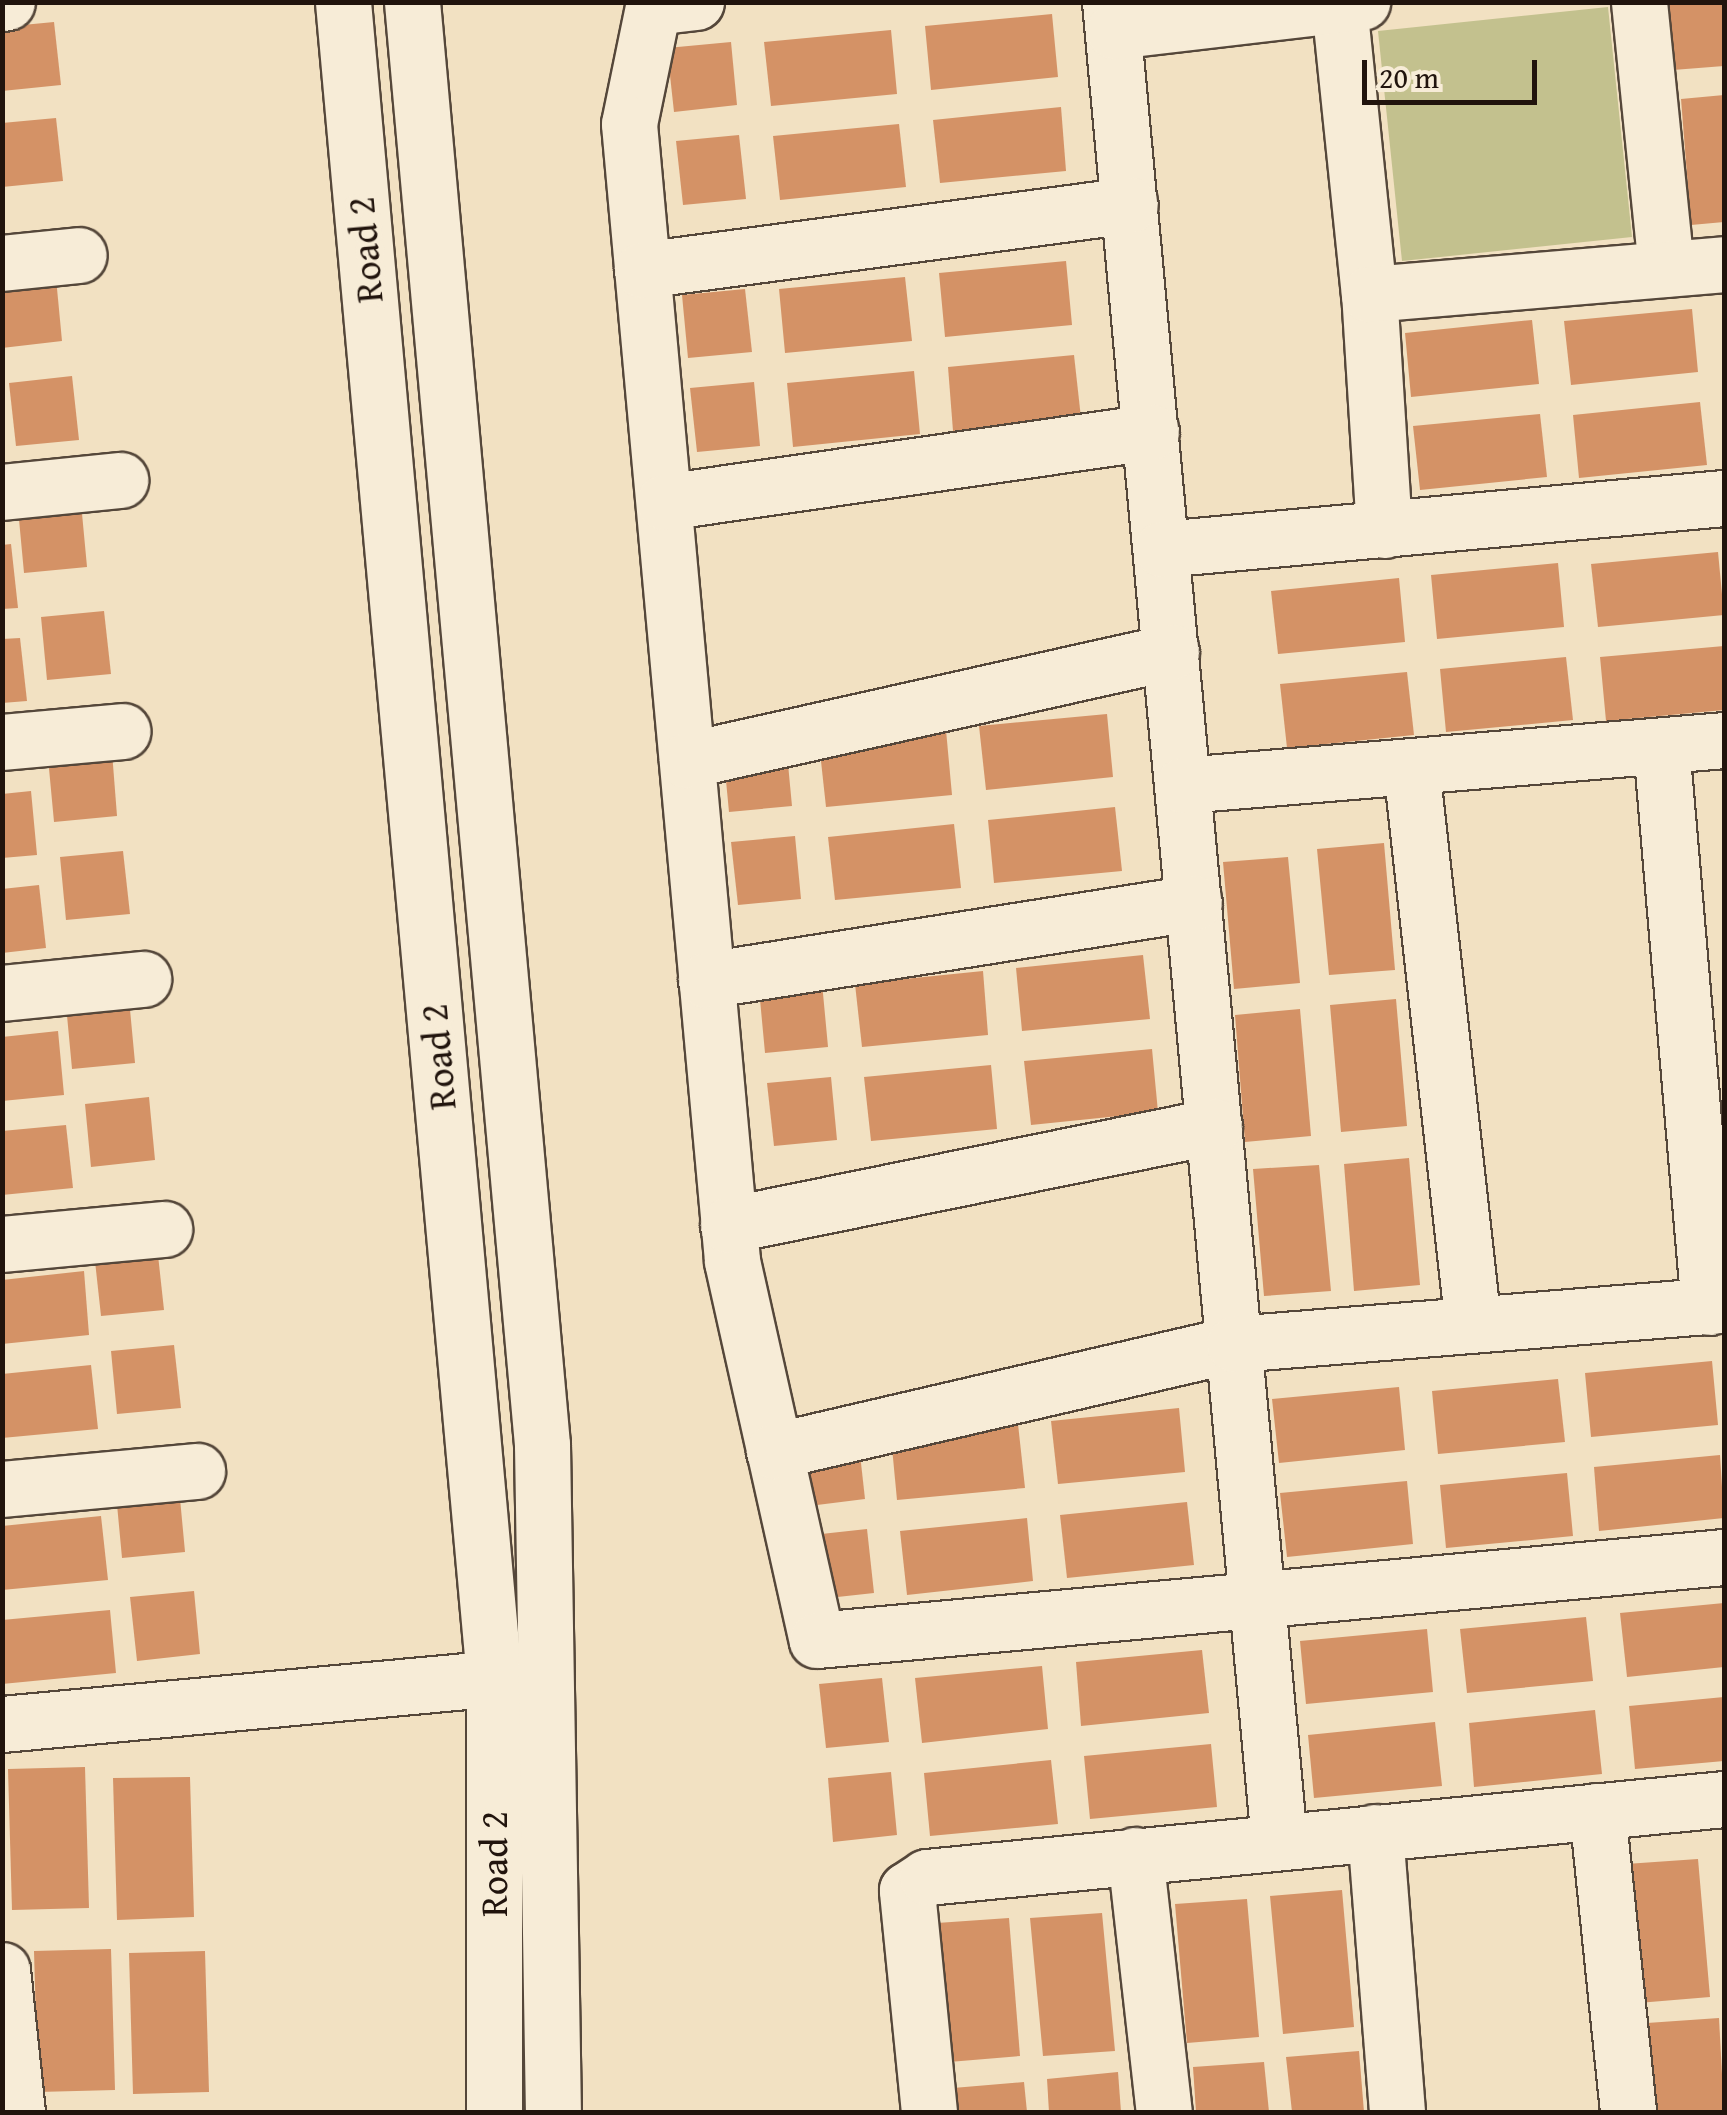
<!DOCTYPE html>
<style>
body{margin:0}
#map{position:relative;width:1727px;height:2115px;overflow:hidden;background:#f2e1c2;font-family:"Gentium Book Plus",serif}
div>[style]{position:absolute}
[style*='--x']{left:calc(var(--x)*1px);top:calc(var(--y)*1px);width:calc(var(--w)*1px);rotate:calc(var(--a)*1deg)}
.green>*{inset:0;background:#c3c18e}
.building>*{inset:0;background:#d49266}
.roads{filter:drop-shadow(2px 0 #55473a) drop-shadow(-2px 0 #55473a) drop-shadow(0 2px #55473a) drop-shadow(0 -2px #55473a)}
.street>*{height:55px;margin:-27.5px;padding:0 27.5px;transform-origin:27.5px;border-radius:27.5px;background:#f7ecd7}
.secondary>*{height:55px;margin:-27.5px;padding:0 27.5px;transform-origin:27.5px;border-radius:27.5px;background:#f7ecd7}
span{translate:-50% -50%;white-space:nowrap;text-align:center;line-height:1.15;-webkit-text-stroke:10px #f7ecd7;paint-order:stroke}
.street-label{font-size:38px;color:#21140d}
.frame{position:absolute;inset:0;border:5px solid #21140d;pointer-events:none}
.scale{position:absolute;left:1362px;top:60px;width:175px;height:45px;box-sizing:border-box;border:5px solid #21140d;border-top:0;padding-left:12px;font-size:30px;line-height:35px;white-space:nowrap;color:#21140d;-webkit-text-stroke:8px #f7ecd7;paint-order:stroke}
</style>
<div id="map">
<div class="green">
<i style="clip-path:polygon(1608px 7px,1632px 237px,1402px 261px,1378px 31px)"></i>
</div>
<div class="building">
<i style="clip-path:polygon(1667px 2px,1724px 2px,1724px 66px,1673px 70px)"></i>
<i style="clip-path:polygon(1052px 14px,1058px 77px,931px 90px,925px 26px)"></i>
<i style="clip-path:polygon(54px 22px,61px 85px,2px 91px,2px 27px)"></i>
<i style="clip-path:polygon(891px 30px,897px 94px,771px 106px,764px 42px)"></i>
<i style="clip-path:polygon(731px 42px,737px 105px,674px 112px,667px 48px)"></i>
<i style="clip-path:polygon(1724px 95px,1724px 222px,1691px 225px,1681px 99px)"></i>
<i style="clip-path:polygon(1061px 107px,1066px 171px,940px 183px,933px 120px)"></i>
<i style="clip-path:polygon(56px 118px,63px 181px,2px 187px,2px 123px)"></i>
<i style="clip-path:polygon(899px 124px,906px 187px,780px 200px,773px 136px)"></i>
<i style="clip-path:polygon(739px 135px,746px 199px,683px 205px,676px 141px)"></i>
<i style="clip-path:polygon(1066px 261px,1072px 325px,945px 337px,939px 273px)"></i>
<i style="clip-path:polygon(905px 277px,912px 341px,785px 353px,779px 289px)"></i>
<i style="clip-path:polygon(56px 278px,62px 341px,2px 348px,2px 283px)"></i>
<i style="clip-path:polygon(745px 289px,752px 352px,688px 358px,682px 295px)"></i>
<i style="clip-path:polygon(1692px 309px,1698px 372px,1571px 385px,1564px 321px)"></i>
<i style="clip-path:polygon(1532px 320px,1539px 384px,1411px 397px,1405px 333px)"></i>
<i style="clip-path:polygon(1074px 355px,1081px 418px,953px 431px,948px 367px)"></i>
<i style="clip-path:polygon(914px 371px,920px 434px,793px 447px,787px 383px)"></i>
<i style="clip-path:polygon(72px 376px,79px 440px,16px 446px,9px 383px)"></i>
<i style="clip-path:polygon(754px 382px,760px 446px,697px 452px,690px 388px)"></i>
<i style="clip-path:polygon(1700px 402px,1707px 465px,1579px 478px,1573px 415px)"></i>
<i style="clip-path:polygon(1540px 414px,1547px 477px,1420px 490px,1413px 426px)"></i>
<i style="clip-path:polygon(81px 503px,87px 567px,24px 573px,18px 509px)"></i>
<i style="clip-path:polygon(11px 544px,18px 608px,2px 609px,2px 545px)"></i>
<i style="clip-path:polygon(1718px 552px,1724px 615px,1598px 627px,1591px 564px)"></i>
<i style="clip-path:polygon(1558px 563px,1564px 627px,1437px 639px,1431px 575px)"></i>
<i style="clip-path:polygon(1399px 578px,1405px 642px,1278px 654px,1271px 591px)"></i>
<i style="clip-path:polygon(104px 611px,111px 674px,47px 680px,41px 617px)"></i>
<i style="clip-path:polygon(20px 638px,27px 701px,2px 703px,2px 639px)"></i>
<i style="clip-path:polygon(1724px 646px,1724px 710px,1606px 721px,1600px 657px)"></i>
<i style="clip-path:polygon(1566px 657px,1573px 720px,1446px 732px,1440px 669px)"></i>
<i style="clip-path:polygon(1407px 672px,1414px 735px,1287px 748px,1280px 684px)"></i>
<i style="clip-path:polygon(1107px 714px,1113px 777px,986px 790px,979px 726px)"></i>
<i style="clip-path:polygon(946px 730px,952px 795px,826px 807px,819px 743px)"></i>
<i style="clip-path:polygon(786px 743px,792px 806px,729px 812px,723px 749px)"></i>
<i style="clip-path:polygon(112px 752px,117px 816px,54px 822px,48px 758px)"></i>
<i style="clip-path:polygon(31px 791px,37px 855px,2px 858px,2px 794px)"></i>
<i style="clip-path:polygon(1115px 807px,1122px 871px,994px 883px,988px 820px)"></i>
<i style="clip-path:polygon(954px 824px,961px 888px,835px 900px,828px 837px)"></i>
<i style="clip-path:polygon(795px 836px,801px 899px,738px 905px,731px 842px)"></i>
<i style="clip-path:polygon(1384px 843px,1395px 970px,1329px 975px,1317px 849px)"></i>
<i style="clip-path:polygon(123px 851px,130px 914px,66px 920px,60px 857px)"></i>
<i style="clip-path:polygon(1288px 857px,1300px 983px,1234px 989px,1223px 862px)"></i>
<i style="clip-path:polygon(39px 885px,46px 948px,2px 953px,2px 889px)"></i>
<i style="clip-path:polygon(1143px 955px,1150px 1019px,1022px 1031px,1016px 968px)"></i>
<i style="clip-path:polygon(983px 971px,988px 1035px,862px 1047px,855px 984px)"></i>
<i style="clip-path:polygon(822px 983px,828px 1047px,765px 1053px,759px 989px)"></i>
<i style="clip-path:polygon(129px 999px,135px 1063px,72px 1069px,66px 1005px)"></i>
<i style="clip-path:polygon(1396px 999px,1407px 1126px,1341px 1132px,1330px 1005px)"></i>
<i style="clip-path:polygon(1300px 1009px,1311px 1136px,1245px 1142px,1235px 1015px)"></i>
<i style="clip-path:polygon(58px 1031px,64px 1095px,2px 1101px,2px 1037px)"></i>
<i style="clip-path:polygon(1152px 1049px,1158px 1112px,1031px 1125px,1024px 1061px)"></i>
<i style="clip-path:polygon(991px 1065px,997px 1129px,871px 1141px,864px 1077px)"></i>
<i style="clip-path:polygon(831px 1077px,837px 1140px,774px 1146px,767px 1083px)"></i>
<i style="clip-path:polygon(149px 1097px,155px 1160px,91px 1167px,85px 1104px)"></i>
<i style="clip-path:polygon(66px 1125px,73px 1188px,2px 1195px,2px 1131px)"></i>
<i style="clip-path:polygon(1409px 1158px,1420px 1285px,1354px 1291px,1344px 1164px)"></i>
<i style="clip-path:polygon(1319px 1165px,1331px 1291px,1264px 1296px,1253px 1169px)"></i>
<i style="clip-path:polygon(157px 1246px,164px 1310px,101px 1316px,94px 1252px)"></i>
<i style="clip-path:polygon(84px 1271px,89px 1335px,2px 1344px,2px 1280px)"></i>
<i style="clip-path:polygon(174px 1345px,181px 1408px,117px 1414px,111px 1351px)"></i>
<i style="clip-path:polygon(1712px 1361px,1718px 1425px,1591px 1437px,1585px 1373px)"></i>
<i style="clip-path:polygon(91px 1365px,98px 1429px,2px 1438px,2px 1374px)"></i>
<i style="clip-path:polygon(1558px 1379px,1565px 1442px,1438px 1454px,1432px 1391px)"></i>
<i style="clip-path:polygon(1399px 1387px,1405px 1450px,1279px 1463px,1272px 1399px)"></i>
<i style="clip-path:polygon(1179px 1408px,1185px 1472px,1058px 1484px,1051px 1421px)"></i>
<i style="clip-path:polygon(1018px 1424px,1025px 1488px,897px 1500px,891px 1437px)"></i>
<i style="clip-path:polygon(858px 1436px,865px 1499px,801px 1507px,795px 1442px)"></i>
<i style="clip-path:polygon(1720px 1455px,1724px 1518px,1599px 1531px,1594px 1467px)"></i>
<i style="clip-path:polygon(1567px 1473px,1573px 1536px,1446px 1548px,1440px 1485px)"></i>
<i style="clip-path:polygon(1407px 1481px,1413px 1544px,1287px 1557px,1280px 1493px)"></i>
<i style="clip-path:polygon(179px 1488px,185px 1552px,122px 1558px,116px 1494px)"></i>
<i style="clip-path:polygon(1187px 1502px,1194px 1565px,1067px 1578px,1060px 1515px)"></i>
<i style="clip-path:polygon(101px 1516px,108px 1580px,2px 1590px,2px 1526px)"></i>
<i style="clip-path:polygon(1027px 1518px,1033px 1581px,907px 1595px,900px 1531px)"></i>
<i style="clip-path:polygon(867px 1529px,874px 1593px,810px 1600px,803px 1536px)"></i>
<i style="clip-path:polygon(194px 1591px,200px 1654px,137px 1661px,130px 1597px)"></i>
<i style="clip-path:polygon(1724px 1603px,1724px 1667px,1627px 1677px,1620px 1613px)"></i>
<i style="clip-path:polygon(110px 1610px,116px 1673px,2px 1684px,2px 1620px)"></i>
<i style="clip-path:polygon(1586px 1617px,1593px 1681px,1467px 1693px,1460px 1629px)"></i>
<i style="clip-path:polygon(1427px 1629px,1433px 1692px,1306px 1704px,1300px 1641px)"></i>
<i style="clip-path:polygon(1202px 1650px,1209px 1713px,1081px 1726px,1076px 1662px)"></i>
<i style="clip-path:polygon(1042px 1666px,1048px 1729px,922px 1743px,915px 1678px)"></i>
<i style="clip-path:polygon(882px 1678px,889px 1742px,826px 1748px,819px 1684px)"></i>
<i style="clip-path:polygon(1724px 1697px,1724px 1761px,1635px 1769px,1629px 1706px)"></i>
<i style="clip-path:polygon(1595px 1710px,1602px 1774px,1474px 1787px,1469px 1723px)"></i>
<i style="clip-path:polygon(1435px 1722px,1442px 1786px,1314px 1798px,1308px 1735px)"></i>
<i style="clip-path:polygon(1211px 1744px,1217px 1807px,1090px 1819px,1084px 1756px)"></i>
<i style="clip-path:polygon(1051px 1760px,1058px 1824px,930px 1836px,924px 1773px)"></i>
<i style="clip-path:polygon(85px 1767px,89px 1908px,12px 1910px,8px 1769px)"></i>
<i style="clip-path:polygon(891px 1772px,897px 1835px,833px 1842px,828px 1778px)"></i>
<i style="clip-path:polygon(190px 1777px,194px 1917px,117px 1920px,113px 1778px)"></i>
<i style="clip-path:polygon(1698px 1859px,1710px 1997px,1638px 2003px,1626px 1864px)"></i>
<i style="clip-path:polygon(1342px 1890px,1354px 2027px,1283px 2034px,1270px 1896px)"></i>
<i style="clip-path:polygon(1247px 1899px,1259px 2037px,1187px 2043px,1175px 1904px)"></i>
<i style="clip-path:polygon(1102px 1913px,1115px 2051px,1043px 2056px,1030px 1918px)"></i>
<i style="clip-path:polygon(1009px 1918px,1020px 2056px,949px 2062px,937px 1923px)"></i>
<i style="clip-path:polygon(111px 1949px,115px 2090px,38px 2092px,34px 1951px)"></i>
<i style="clip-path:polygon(205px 1951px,209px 2092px,133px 2094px,129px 1953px)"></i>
<i style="clip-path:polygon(1719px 2018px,1724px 2112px,1655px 2112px,1647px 2023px)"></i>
<i style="clip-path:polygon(1359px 2051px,1364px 2112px,1292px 2112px,1286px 2057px)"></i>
<i style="clip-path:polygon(1264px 2062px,1269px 2112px,1196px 2112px,1193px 2067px)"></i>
<i style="clip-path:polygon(1118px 2072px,1121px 2112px,1049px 2112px,1047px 2079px)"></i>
<i style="clip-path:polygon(1024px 2082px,1027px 2112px,955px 2112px,953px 2088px)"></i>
</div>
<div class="roads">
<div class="street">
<i style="--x:696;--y:2;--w:43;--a:173.4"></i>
<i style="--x:653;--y:7;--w:119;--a:101.6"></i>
<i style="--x:629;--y:124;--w:1142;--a:84.82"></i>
<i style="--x:732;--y:1261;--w:388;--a:77.4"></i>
<i style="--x:817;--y:1640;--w:911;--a:-5.23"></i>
<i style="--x:1110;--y:2;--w:1847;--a:84.75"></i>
<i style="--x:1639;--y:2;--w:268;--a:84.2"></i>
<i style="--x:2;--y:3;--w:5;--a:-11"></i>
<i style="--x:1339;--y:5;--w:291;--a:84.1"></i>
<i style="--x:1114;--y:31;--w:250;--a:-6.7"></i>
<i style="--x:2;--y:263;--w:77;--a:-5.9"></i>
<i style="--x:642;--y:270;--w:492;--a:-7.6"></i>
<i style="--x:2;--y:492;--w:119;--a:-5.8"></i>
<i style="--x:664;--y:502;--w:492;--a:-8.2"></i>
<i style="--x:1384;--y:530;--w:236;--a:-93.6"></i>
<i style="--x:1369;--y:294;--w:356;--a:-4.8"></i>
<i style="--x:1162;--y:549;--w:564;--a:-5.19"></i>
<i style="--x:2;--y:742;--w:121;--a:-5.2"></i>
<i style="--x:1661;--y:746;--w:563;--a:85.11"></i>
<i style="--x:687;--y:760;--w:496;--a:-12.6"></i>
<i style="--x:1411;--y:767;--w:561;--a:83.66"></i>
<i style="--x:1183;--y:785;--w:543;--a:-4.75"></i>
<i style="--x:706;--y:980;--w:494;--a:-9"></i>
<i style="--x:2;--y:993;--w:142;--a:-5.7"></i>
<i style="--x:728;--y:1225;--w:496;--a:-11.5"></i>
<i style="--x:2;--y:1244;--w:163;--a:-5.3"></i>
<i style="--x:774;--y:1451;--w:472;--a:-13.1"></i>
<i style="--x:1234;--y:1344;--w:492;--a:-4.6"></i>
<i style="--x:2;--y:1489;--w:196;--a:-5.3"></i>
<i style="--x:2;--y:1724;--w:494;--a:-5.3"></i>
<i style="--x:1597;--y:1811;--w:303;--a:84.1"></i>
<i style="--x:1375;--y:1832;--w:281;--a:85.5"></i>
<i style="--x:1135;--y:1855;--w:259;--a:83.6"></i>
<i style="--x:2;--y:1970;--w:143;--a:84"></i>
<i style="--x:929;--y:2112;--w:223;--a:-95.7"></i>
<i style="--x:907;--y:1890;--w:24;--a:-33"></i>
<i style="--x:927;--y:1877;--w:801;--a:-5.59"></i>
</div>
<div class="secondary">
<i style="--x:343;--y:2;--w:1683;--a:84.85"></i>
<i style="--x:494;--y:1678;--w:434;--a:90"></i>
<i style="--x:412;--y:2;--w:1449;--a:84.85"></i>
<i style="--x:542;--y:1445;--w:667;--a:89.06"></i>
</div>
</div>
<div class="street-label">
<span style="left:365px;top:250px;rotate:-95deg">Road 2</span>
<span style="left:438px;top:1057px;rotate:-95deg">Road 2</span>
<span style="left:494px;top:1864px;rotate:-90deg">Road 2</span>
</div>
<div class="frame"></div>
<div class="scale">20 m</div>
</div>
